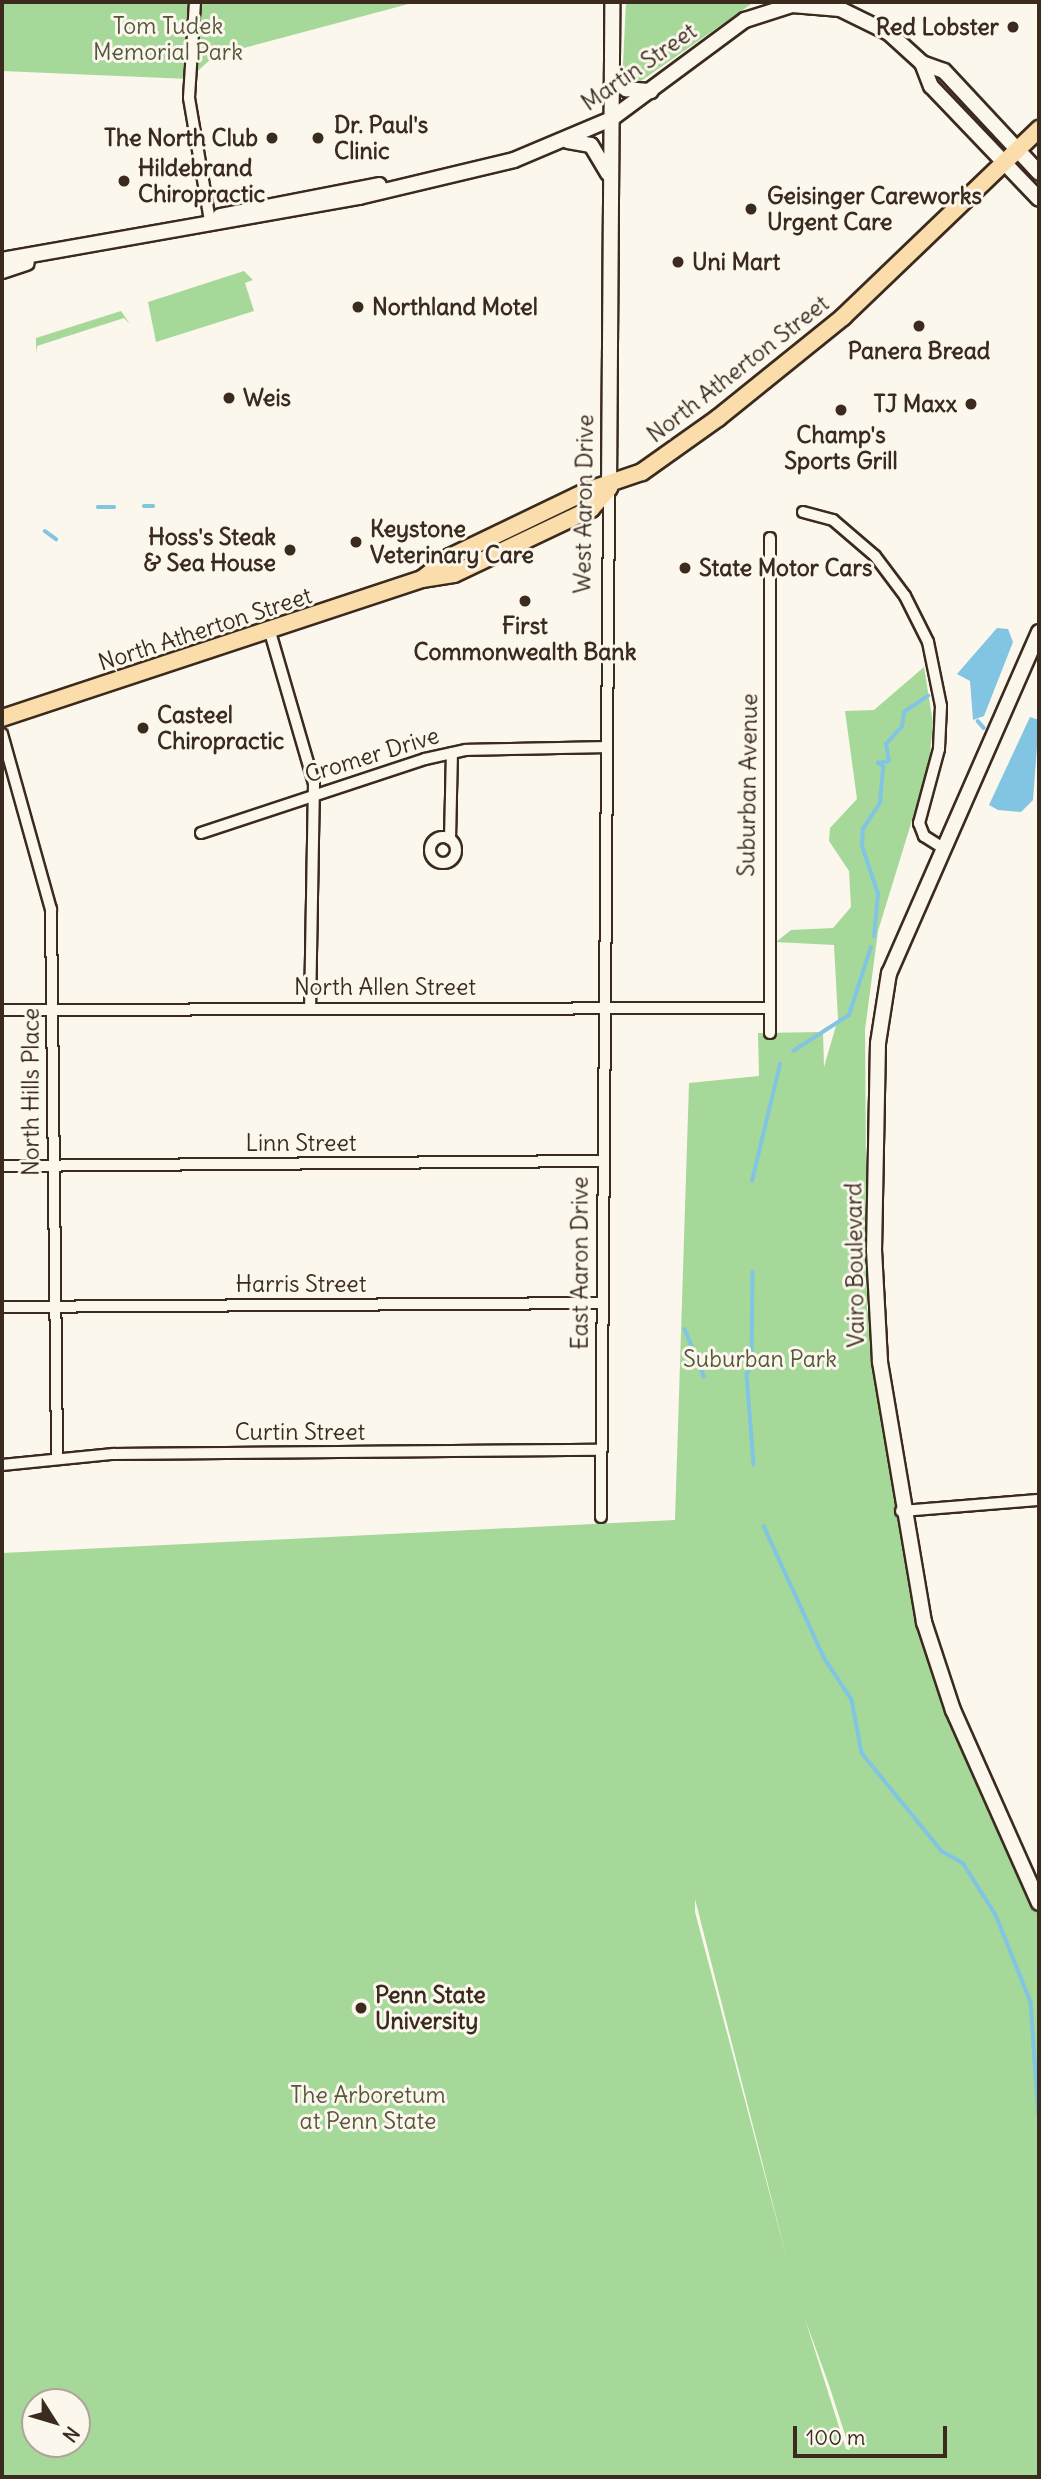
<!DOCTYPE html>
<style>
body{margin:0}
#map{position:relative;width:1041px;height:2479px;overflow:hidden;background:#fbf7ec;font-family:Delius,sans-serif}
div>[style]{position:absolute}
[style*='--x']{left:calc(var(--x)*1px);top:calc(var(--y)*1px);width:calc(var(--w)*1px);rotate:calc(var(--a)*1deg)}
.green>*{inset:0;background:#a6d899}
.water>*{inset:0;background:#81c5e2}
.stream>*{height:3.5px;margin:-1.75px;padding:0 1.75px;transform-origin:1.75px;border-radius:1.75px;background:#81c5e2}
.roads{filter:drop-shadow(2px 0 #3b2a1e) drop-shadow(-2px 0 #3b2a1e) drop-shadow(0 2px #3b2a1e) drop-shadow(0 -2px #3b2a1e)}
.street>*{height:10px;margin:-5px;padding:0 5px;transform-origin:5px;border-radius:5px;background:#fbf7ec}
.street>.ring{margin:-5px;padding:0;box-sizing:content-box;background:none;border:10px solid #fbf7ec;border-radius:50%}
.secondary>*{height:14px;margin:-7px;padding:0 7px;transform-origin:7px;border-radius:7px;background:#fbf7ec}
.primary>*{height:16px;margin:-8px;padding:0 8px;transform-origin:8px;border-radius:8px;background:#faddab}
.dots>*{width:19px;height:19px;translate:-50% -50%;box-sizing:border-box;border:4px solid #fbf7ec;border-radius:50%}
span{translate:-50% -50%;white-space:nowrap;text-align:center;line-height:1.15;-webkit-text-stroke:6px #fbf7ec;paint-order:stroke}
.park-label{font-size:23px;color:#56563d}
.poi-label{font-size:23px;color:#3b2a1e;font-weight:700}
.right{translate:-100% -50%;text-align:right}
.left{translate:0 -50%;text-align:left}
.street-label{font-size:23px;color:#3b2a1e}
.frame{position:absolute;inset:0;border:4px solid #3b2a1e;pointer-events:none}
.north{position:absolute;left:21px;top:2388px;width:70px;height:70px;box-sizing:border-box;background:#fbf7ec;border:2px solid #aea59a;border-radius:50%;rotate:127deg;font-size:19px;font-weight:700;line-height:28px;text-align:center;color:#3b2a1e}
.north::after{content:'';display:block;margin:auto;width:24px;height:32px;background:#3b2a1e;clip-path:polygon(50% 0,100% 100%,50% 72%,0 100%)}
.scale{position:absolute;left:793px;top:2426px;width:154px;height:32px;box-sizing:border-box;border:4px solid #3b2a1e;border-top:0;padding-left:9px;font-size:21px;line-height:24px;white-space:nowrap;color:#3b2a1e;-webkit-text-stroke:5px #fbf7ec;paint-order:stroke}
</style>
<div id="map">
<div class="green">
<i style="clip-path:polygon(2px 2px,416px 2px,214px 56px,189px 79px,2px 71px)"></i>
<i style="clip-path:polygon(626px 2px,754px 2px,638px 83px,627px 79px,623px 65px)"></i>
<i style="clip-path:polygon(244px 271px,253px 280px,245px 283px,254px 311px,156px 342px,148px 302px)"></i>
<i style="clip-path:polygon(121px 311px,130px 324px,124px 318px,37px 346px,36px 354px,36px 338px)"></i>
<i style="clip-path:polygon(evenodd,924px 667px,933px 723px,929px 765px,878px 931px,865px 1030px,867px 1308px,934px 1656px,1039px 1898px,1039px 2477px,2px 2477px,2px 1553px,675px 1520px,689px 1083px,759px 1076px,758px 1033px,823px 1032px,824px 1067px,838px 1019px,834px 945px,776px 942px,791px 930px,833px 928px,851px 907px,849px 871px,829px 841px,830px 828px,857px 799px,845px 711px,874px 710px,924px 667px,695px 1899px,788px 2263px,695px 1912px,695px 1899px,924px 667px,805px 2319px,829px 2385px,850px 2450px,846px 2449px,805px 2319px,924px 667px,35px 2402px,77px 2402px,77px 2444px,35px 2444px,35px 2402px)"></i>
</div>
<div class="water">
<i style="clip-path:polygon(997px 628px,1008px 629px,1013px 642px,984px 716px,973px 720px,970px 681px,957px 674px)"></i>
<i style="clip-path:polygon(1030px 717px,1039px 720px,1033px 800px,1021px 812px,998px 810px,989px 805px)"></i>
</div>
<div class="stream">
<i style="--x:144;--y:506;--w:9;--a:0"></i>
<i style="--x:98;--y:507;--w:16;--a:0"></i>
<i style="--x:45;--y:531;--w:14;--a:36"></i>
<i style="--x:978;--y:721;--w:9;--a:49"></i>
<i style="--x:874;--y:937;--w:43;--a:-84.7"></i>
<i style="--x:878;--y:894;--w:51;--a:-108.4"></i>
<i style="--x:862;--y:846;--w:17;--a:-87"></i>
<i style="--x:863;--y:829;--w:31;--a:-57"></i>
<i style="--x:880;--y:803;--w:36;--a:-85"></i>
<i style="--x:883;--y:767;--w:6;--a:-141"></i>
<i style="--x:878;--y:763;--w:11;--a:-10"></i>
<i style="--x:889;--y:761;--w:17;--a:-100"></i>
<i style="--x:886;--y:744;--w:23;--a:-47"></i>
<i style="--x:902;--y:727;--w:15;--a:-82"></i>
<i style="--x:904;--y:712;--w:29;--a:-34"></i>
<i style="--x:793;--y:1051;--w:67;--a:-32.7"></i>
<i style="--x:849;--y:1015;--w:71;--a:-72.1"></i>
<i style="--x:752;--y:1181;--w:120;--a:-76.5"></i>
<i style="--x:753;--y:1272;--w:94;--a:90.6"></i>
<i style="--x:752;--y:1366;--w:9;--a:122"></i>
<i style="--x:747;--y:1374;--w:91;--a:85.6"></i>
<i style="--x:685;--y:1329;--w:51;--a:68"></i>
<i style="--x:764;--y:1526;--w:146;--a:65.4"></i>
<i style="--x:825;--y:1659;--w:49;--a:56.6"></i>
<i style="--x:852;--y:1700;--w:54;--a:79.3"></i>
<i style="--x:862;--y:1753;--w:127;--a:50.8"></i>
<i style="--x:942;--y:1851;--w:24;--a:30"></i>
<i style="--x:963;--y:1863;--w:62;--a:57.6"></i>
<i style="--x:996;--y:1915;--w:94;--a:68.1"></i>
<i style="--x:1031;--y:2002;--w:113;--a:86"></i>
</div>
<div class="roads">
<div class="street">
<i style="--x:195;--y:2;--w:96;--a:93.6"></i>
<i style="--x:189;--y:98;--w:125;--a:80.3"></i>
<i style="--x:803;--y:512;--w:31;--a:15"></i>
<i style="--x:833;--y:520;--w:55;--a:40.6"></i>
<i style="--x:875;--y:556;--w:50;--a:53.1"></i>
<i style="--x:905;--y:596;--w:51;--a:63.4"></i>
<i style="--x:928;--y:642;--w:65;--a:78.5"></i>
<i style="--x:941;--y:706;--w:43;--a:92.7"></i>
<i style="--x:939;--y:749;--w:77;--a:105.1"></i>
<i style="--x:919;--y:823;--w:14;--a:69"></i>
<i style="--x:924;--y:836;--w:22;--a:32"></i>
<i style="--x:270;--y:632;--w:157;--a:73.8"></i>
<i style="--x:314;--y:783;--w:225;--a:91"></i>
<i style="--x:2;--y:734;--w:182;--a:74.4"></i>
<i style="--x:51;--y:909;--w:548;--a:89.37"></i>
<i style="--x:201;--y:833;--w:236;--a:-18.3"></i>
<i style="--x:425;--y:759;--w:42;--a:-12.4"></i>
<i style="--x:466;--y:750;--w:138;--a:-1.2"></i>
<i class="ring" style="left:430px;top:837px;width:16px;height:16px"></i>
<i style="--x:450;--y:839;--w:86;--a:-88.7"></i>
<i style="--x:2;--y:1010;--w:766;--a:-0.15"></i>
<i style="--x:770;--y:1033;--w:495;--a:-90"></i>
<i style="--x:2;--y:1166;--w:599;--a:-0.48"></i>
<i style="--x:2;--y:1307;--w:598;--a:-0.38"></i>
<i style="--x:2;--y:1465;--w:112;--a:-5.7"></i>
<i style="--x:113;--y:1454;--w:487;--a:-0.5"></i>
<i style="--x:901;--y:1511;--w:138;--a:-4.6"></i>
<i style="--x:601;--y:1517;--w:1029;--a:-89.55"></i>
</div>
<div class="secondary">
<i style="--x:922;--y:63;--w:25;--a:69"></i>
<i style="--x:931;--y:86;--w:156;--a:46.3"></i>
<i style="--x:612;--y:70;--w:24;--a:54"></i>
<i style="--x:626;--y:89;--w:25;--a:5"></i>
<i style="--x:568;--y:141;--w:23;--a:10"></i>
<i style="--x:591;--y:145;--w:33;--a:59"></i>
<i style="--x:220;--y:216;--w:162;--a:-11"></i>
<i style="--x:2;--y:260;--w:363;--a:-10"></i>
<i style="--x:359;--y:197;--w:159;--a:-13.4"></i>
<i style="--x:514;--y:160;--w:105;--a:-22.9"></i>
<i style="--x:611;--y:119;--w:167;--a:-36.5"></i>
<i style="--x:745;--y:20;--w:49;--a:-17.7"></i>
<i style="--x:792;--y:5;--w:48;--a:4.8"></i>
<i style="--x:840;--y:9;--w:55;--a:26.1"></i>
<i style="--x:889;--y:33;--w:45;--a:42.3"></i>
<i style="--x:922;--y:63;--w:23;--a:20"></i>
<i style="--x:944;--y:71;--w:139;--a:47"></i>
<i style="--x:2;--y:271;--w:26;--a:-18"></i>
<i style="--x:609;--y:488;--w:486;--a:-89.6"></i>
<i style="--x:1039;--y:632;--w:373;--a:113.7"></i>
<i style="--x:889;--y:973;--w:71;--a:98.9"></i>
<i style="--x:878;--y:1043;--w:207;--a:91.1"></i>
<i style="--x:874;--y:1250;--w:112;--a:86.9"></i>
<i style="--x:880;--y:1362;--w:264;--a:80.4"></i>
<i style="--x:924;--y:1622;--w:93;--a:71.8"></i>
<i style="--x:953;--y:1710;--w:211;--a:66"></i>
</div>
<div class="primary">
<i style="--x:422;--y:579;--w:36;--a:-38"></i>
<i style="--x:450;--y:557;--w:154;--a:-25.7"></i>
<i style="--x:589;--y:490;--w:56;--a:-18.8"></i>
<i style="--x:642;--y:472;--w:93;--a:-35.4"></i>
<i style="--x:718;--y:418;--w:161;--a:-38.9"></i>
<i style="--x:843;--y:317;--w:272;--a:-43.8"></i>
<i style="--x:2;--y:718;--w:442;--a:-18.3"></i>
<i style="--x:422;--y:579;--w:32;--a:-9"></i>
<i style="--x:454;--y:574;--w:152;--a:-25.4"></i>
<i style="--x:591;--y:509;--w:28;--a:-49"></i>
</div>
</div>
<div class="dots">
<i style="left:1013px;top:27px;background:#3b2a1e"></i>
<i style="left:272px;top:138px;background:#3b2a1e"></i>
<i style="left:318px;top:138px;background:#3b2a1e"></i>
<i style="left:124px;top:181px;background:#3b2a1e"></i>
<i style="left:751px;top:209px;background:#3b2a1e"></i>
<i style="left:678px;top:262px;background:#3b2a1e"></i>
<i style="left:358px;top:307px;background:#3b2a1e"></i>
<i style="left:919px;top:326px;background:#3b2a1e"></i>
<i style="left:229px;top:398px;background:#3b2a1e"></i>
<i style="left:971px;top:404px;background:#3b2a1e"></i>
<i style="left:841px;top:410px;background:#3b2a1e"></i>
<i style="left:356px;top:542px;background:#3b2a1e"></i>
<i style="left:290px;top:550px;background:#3b2a1e"></i>
<i style="left:685px;top:568px;background:#3b2a1e"></i>
<i style="left:525px;top:601px;background:#3b2a1e"></i>
<i style="left:143px;top:728px;background:#3b2a1e"></i>
<i style="left:361px;top:2008px;background:#3b2a1e"></i>
</div>
<div class="park-label">
<span style="left:168px;top:39px">Tom Tudek<br>Memorial Park</span>
<span style="left:760px;top:1359px">Suburban Park</span>
<span style="left:368px;top:2108px">The Arboretum<br>at Penn State</span>
</div>
<div class="poi-label">
<span class="right" style="left:999px;top:27px">Red Lobster</span>
<span class="left" style="left:334px;top:138px">Dr. Paul's<br>Clinic</span>
<span class="right" style="left:258px;top:138px">The North Club</span>
<span class="left" style="left:138px;top:181px">Hildebrand<br>Chiropractic</span>
<span class="left" style="left:767px;top:209px">Geisinger Careworks<br>Urgent Care</span>
<span class="left" style="left:692px;top:262px">Uni Mart</span>
<span class="left" style="left:372px;top:307px">Northland Motel</span>
<span style="left:919px;top:351px">Panera Bread</span>
<span class="left" style="left:243px;top:398px">Weis</span>
<span class="right" style="left:957px;top:404px">TJ Maxx</span>
<span style="left:841px;top:448px">Champ's<br>Sports Grill</span>
<span class="left" style="left:370px;top:542px">Keystone<br>Veterinary Care</span>
<span class="right" style="left:276px;top:550px">Hoss's Steak<br>&amp; Sea House</span>
<span class="left" style="left:699px;top:568px">State Motor Cars</span>
<span style="left:525px;top:639px">First<br>Commonwealth Bank</span>
<span class="left" style="left:157px;top:728px">Casteel<br>Chiropractic</span>
<span class="left" style="left:375px;top:2008px">Penn State<br>University</span>
</div>
<div class="street-label">
<span style="left:639px;top:67px;rotate:-35deg">Martin Street</span>
<span style="left:738px;top:369px;rotate:-38deg">North Atherton Street</span>
<span style="left:584px;top:504px;rotate:-89deg">West Aaron Drive</span>
<span style="left:205px;top:629px;rotate:-18deg">North Atherton Street</span>
<span style="left:372px;top:755px;rotate:-17deg">Cromer Drive</span>
<span style="left:748px;top:785px;rotate:-89deg">Suburban Avenue</span>
<span style="left:385px;top:987px">North Allen Street</span>
<span style="left:31px;top:1092px;rotate:-90deg">North Hills Place</span>
<span style="left:301px;top:1143px">Linn Street</span>
<span style="left:580px;top:1263px;rotate:-90deg">East Aaron Drive</span>
<span style="left:855px;top:1265px;rotate:-91deg">Vairo Boulevard</span>
<span style="left:301px;top:1284px">Harris Street</span>
<span style="left:300px;top:1432px">Curtin Street</span>
</div>
<div class="frame"></div>
<div class="north">N</div>
<div class="scale">100 m</div>
</div>
